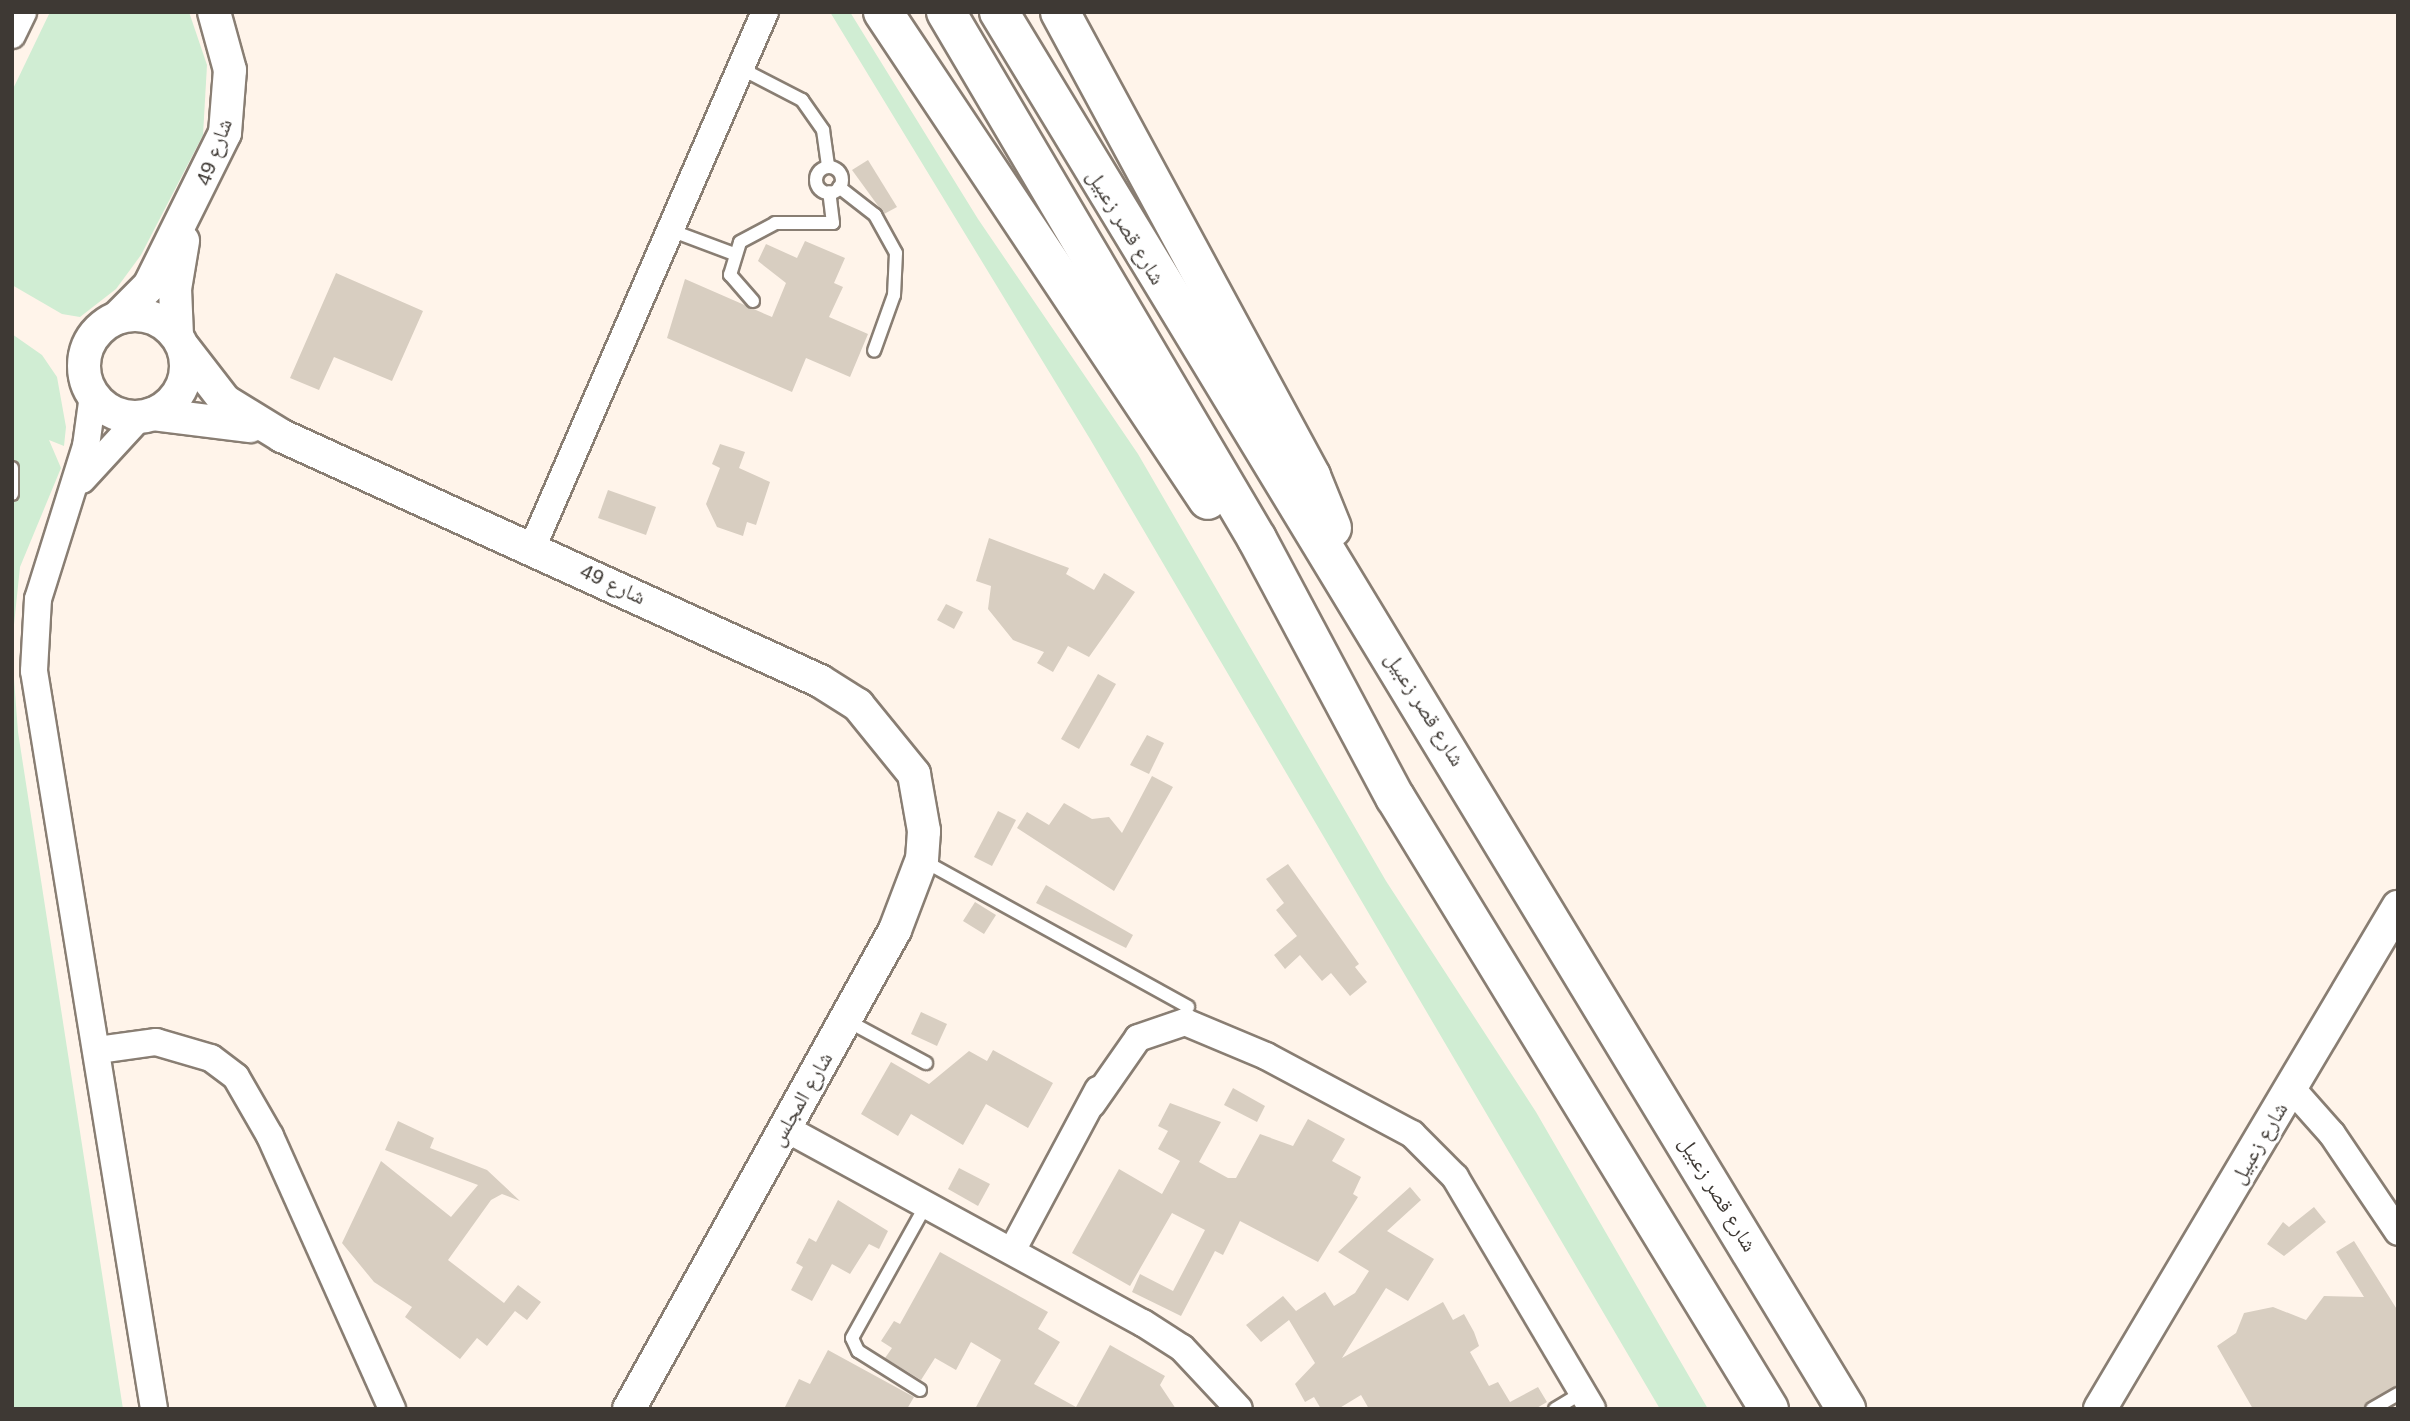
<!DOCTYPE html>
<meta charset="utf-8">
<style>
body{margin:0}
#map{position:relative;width:2410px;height:1421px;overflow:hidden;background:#fff4ea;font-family:Arial,"Noto Naskh Arabic",sans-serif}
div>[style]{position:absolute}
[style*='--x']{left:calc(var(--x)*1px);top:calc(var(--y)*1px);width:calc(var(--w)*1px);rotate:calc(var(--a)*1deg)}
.green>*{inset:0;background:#d0edd3}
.building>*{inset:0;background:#d8cec1}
.roads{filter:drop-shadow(2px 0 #897e73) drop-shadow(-2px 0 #897e73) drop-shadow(0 2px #897e73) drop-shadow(0 -2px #897e73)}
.service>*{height:12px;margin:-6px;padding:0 6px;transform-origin:6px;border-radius:6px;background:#fff}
.service>.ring{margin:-6px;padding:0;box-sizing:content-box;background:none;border:12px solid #fff;border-radius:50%}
.minor>*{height:26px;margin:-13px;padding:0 13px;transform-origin:13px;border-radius:13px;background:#fff}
.tertiary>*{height:32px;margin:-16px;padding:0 16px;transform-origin:16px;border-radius:16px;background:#fff}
.tertiary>.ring{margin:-16px;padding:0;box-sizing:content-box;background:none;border:32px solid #fff;border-radius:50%}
.primary>*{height:38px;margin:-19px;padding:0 19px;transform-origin:19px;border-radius:19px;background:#fff}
span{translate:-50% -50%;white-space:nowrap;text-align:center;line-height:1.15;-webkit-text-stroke:6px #fff;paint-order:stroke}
.street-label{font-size:21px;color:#3e3934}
.frame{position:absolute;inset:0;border:14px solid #3e3934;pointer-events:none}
</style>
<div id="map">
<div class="green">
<i style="clip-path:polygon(50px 12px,189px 12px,207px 65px,203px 135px,141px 255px,116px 289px,80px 317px,62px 314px,12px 285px,12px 91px)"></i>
<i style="clip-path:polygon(830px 12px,850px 12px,978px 219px,1138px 454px,1386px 881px,1536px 1112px,1708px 1409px,1660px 1409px,1090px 439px)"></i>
<i style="clip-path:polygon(12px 334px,42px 355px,57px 377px,66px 427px,64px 446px,49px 440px,61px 468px,20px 567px,12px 644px)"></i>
<i style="clip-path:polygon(12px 652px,18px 732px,123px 1409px,12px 1409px)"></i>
</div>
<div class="building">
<i style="clip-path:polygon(868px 160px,897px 207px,884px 214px,852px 170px)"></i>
<i style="clip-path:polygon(805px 241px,845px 258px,834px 283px,843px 287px,829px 317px,868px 334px,850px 377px,806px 358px,792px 392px,667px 338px,685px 279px,772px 317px,786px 283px,758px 261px,766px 244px,797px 258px)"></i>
<i style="clip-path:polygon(336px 273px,423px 311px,392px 381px,334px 357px,319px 390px,290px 378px)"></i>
<i style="clip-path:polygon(720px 444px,745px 452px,739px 468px,770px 482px,756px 525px,747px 522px,743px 536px,717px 527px,706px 504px,720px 468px,712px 464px)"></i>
<i style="clip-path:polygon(608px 490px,656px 507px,646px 535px,598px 518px)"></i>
<i style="clip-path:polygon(989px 538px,1069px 568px,1066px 574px,1094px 590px,1104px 573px,1135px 592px,1089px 657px,1068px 646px,1053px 672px,1037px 663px,1044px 652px,1013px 640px,988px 609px,991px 586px,976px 581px)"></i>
<i style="clip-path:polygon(946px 604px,963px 612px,954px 629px,937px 620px)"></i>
<i style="clip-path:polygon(1098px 674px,1116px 684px,1079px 749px,1061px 739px)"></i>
<i style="clip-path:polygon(1147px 735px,1164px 743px,1149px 774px,1130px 765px)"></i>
<i style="clip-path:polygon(1152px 776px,1173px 787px,1114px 891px,1017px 828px,1027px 812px,1049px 825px,1064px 803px,1092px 819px,1109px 817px,1122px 833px)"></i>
<i style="clip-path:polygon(998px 811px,1016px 820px,992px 866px,974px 857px)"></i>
<i style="clip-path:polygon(1288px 864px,1359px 964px,1355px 967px,1367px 982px,1350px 996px,1331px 973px,1322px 981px,1300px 955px,1285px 969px,1274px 955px,1297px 936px,1276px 910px,1284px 903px,1266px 879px)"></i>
<i style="clip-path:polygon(1046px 885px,1133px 935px,1126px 948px,1036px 903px)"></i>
<i style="clip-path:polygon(975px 902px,996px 915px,984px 934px,963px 921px)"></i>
<i style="clip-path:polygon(921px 1012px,947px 1024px,937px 1046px,911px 1034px)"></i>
<i style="clip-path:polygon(993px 1050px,1053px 1083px,1028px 1128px,986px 1104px,963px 1145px,911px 1114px,898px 1136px,861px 1114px,891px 1062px,929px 1084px,969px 1051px,987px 1061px)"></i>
<i style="clip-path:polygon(1233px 1088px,1265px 1106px,1257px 1122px,1224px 1105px)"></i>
<i style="clip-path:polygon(1170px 1103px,1221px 1122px,1199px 1162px,1228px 1178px,1236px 1178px,1260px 1134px,1293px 1146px,1308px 1119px,1345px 1139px,1332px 1161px,1361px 1177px,1353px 1194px,1358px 1197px,1318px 1262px,1240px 1221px,1223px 1255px,1215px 1251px,1181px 1316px,1132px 1292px,1140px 1274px,1173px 1291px,1205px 1230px,1172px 1213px,1130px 1286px,1072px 1253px,1119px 1169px,1162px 1194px,1180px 1161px,1158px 1149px,1168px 1131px,1158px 1126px)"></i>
<i style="clip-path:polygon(398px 1121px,434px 1138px,430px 1148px,487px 1170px,520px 1201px,502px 1194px,491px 1200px,448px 1260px,504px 1303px,518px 1285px,541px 1302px,527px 1320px,515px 1311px,487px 1346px,477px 1338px,460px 1359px,405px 1317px,412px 1307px,374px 1282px,342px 1243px,381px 1161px,451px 1217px,478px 1185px,385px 1150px)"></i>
<i style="clip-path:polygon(959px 1168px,990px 1184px,978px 1206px,948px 1189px)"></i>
<i style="clip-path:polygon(1410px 1187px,1421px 1200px,1387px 1231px,1434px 1259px,1408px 1301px,1386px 1288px,1342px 1358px,1443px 1302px,1453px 1320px,1464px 1314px,1474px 1332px,1479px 1346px,1470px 1352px,1489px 1386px,1498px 1382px,1510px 1402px,1538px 1387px,1547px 1402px,1535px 1409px,1369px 1409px,1361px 1395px,1338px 1409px,1321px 1409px,1314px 1397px,1305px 1402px,1295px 1384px,1315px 1363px,1289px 1320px,1261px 1342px,1246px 1325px,1283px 1296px,1296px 1311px,1325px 1292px,1334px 1306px,1355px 1293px,1369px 1271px,1338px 1252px)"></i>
<i style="clip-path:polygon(838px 1200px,888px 1231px,879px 1249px,869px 1244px,850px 1274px,832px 1264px,812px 1301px,791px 1290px,803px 1267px,796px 1263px,809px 1238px,816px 1242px)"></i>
<i style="clip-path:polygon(2314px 1207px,2326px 1222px,2284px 1256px,2267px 1244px,2283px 1222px,2289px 1227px)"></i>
<i style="clip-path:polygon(2354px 1241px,2398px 1311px,2398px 1385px,2363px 1409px,2253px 1409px,2217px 1346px,2236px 1333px,2244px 1313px,2273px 1307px,2306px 1320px,2324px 1296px,2364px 1297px,2336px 1252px)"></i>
<i style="clip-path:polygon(940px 1252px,1048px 1312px,1038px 1329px,1060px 1342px,1034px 1384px,1076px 1407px,1110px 1345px,1165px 1376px,1160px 1385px,1176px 1409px,975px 1409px,1001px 1360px,971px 1342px,956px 1370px,935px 1358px,921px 1380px,885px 1358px,892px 1348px,881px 1341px,894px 1321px,900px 1324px)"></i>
<i style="clip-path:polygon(828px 1350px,914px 1397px,907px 1409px,784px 1409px,799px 1379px,810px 1384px)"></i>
</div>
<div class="roads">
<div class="service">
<i style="--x:740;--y:68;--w:70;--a:27.3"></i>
<i style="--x:802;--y:100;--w:37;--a:55"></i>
<i style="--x:823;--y:130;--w:37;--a:82"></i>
<i class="ring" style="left:816px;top:167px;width:14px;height:14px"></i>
<i style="--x:839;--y:187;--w:46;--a:37.9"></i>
<i style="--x:875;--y:215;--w:43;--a:61.1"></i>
<i style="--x:896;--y:253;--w:42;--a:92.7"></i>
<i style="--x:894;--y:295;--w:59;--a:109.7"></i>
<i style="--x:670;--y:230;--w:66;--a:20.4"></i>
<i style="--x:753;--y:301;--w:35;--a:-131"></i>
<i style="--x:730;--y:275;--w:34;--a:-73"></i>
<i style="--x:740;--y:242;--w:40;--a:-28"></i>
<i style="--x:775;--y:223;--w:58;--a:0"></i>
<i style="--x:833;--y:223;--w:31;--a:-97"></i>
<i style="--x:12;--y:468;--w:26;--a:90"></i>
<i style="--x:922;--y:860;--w:304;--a:28.9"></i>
<i style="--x:846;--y:1020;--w:91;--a:28.3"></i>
<i style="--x:920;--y:1390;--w:73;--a:-147.8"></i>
<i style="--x:858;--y:1351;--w:14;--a:-115"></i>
<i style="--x:852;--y:1338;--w:152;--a:-60.9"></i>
<i style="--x:1555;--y:1409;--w:33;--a:-31"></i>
<i style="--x:2372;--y:1409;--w:30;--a:-30"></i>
</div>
<div class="minor">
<i style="--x:12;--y:35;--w:25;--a:-64"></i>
<i style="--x:93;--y:395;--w:51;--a:97.8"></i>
<i style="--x:86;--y:446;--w:160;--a:107.4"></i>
<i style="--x:38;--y:599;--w:72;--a:93.2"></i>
<i style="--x:34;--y:671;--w:748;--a:80.76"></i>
<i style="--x:82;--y:480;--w:86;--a:-47.4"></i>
<i style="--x:533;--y:546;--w:582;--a:-66.52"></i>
<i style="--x:98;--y:1050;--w:59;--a:-7.9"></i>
<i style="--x:156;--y:1042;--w:57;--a:16.2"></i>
<i style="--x:211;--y:1058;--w:31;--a:37"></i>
<i style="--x:236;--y:1077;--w:68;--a:60"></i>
<i style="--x:270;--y:1136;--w:299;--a:65.9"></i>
<i style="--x:2292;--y:1089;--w:60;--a:48.4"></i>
<i style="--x:2332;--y:1134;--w:118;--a:56"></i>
<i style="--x:1092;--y:1104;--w:80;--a:-55.1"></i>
<i style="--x:1138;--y:1038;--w:50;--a:-18.8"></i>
<i style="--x:1185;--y:1022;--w:88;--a:22.8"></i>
<i style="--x:1266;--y:1056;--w:166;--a:28.1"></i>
<i style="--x:1412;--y:1134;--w:61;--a:45"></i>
<i style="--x:1455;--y:1177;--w:269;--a:59.4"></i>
<i style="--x:785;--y:1128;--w:408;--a:28.6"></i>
<i style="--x:1143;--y:1323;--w:46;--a:32.7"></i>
<i style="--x:1182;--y:1348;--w:83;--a:46.9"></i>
<i style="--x:1012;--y:1251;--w:183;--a:-61.9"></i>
</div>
<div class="tertiary">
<i class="ring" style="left:84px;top:315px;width:70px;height:70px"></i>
<i style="--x:117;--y:318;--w:45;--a:-45"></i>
<i style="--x:149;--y:286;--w:171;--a:-63.6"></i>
<i style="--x:225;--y:133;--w:63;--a:-85.5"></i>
<i style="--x:230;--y:70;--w:60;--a:-105.4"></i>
<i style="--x:177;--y:336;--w:47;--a:-92.4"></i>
<i style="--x:175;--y:289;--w:49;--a:-80.5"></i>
<i style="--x:184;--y:348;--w:67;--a:52.3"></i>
<i style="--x:225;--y:401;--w:67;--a:31.6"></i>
<i style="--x:282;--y:436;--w:591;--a:24.48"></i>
<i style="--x:820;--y:681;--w:45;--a:32.3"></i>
<i style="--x:858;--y:705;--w:89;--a:50.9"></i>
<i style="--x:914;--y:774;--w:58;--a:80"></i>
<i style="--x:924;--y:831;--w:28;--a:94"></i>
<i style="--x:922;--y:859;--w:76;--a:110.8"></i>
<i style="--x:895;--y:930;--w:548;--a:119.04"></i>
<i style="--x:153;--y:414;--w:98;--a:7.1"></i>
<i style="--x:2100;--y:1409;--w:584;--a:-59.31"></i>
</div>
<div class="primary">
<i style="--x:883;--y:12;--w:586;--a:56.34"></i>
<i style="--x:946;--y:12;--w:612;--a:59.45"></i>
<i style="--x:1257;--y:539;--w:293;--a:61.9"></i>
<i style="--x:1395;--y:797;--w:717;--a:58.57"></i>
<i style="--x:999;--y:12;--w:1634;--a:58.77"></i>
<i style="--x:1060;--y:12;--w:528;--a:61.59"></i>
<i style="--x:1311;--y:476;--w:56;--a:68"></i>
</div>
</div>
<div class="street-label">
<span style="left:214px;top:152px;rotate:-70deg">شارع 49</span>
<span style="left:1126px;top:227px;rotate:59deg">شارع قصر زعبيل</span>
<span style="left:613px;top:584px;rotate:25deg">شارع 49</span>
<span style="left:1425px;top:709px;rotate:58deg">شارع قصر زعبيل</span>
<span style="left:801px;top:1099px;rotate:-60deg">شارع المجلس</span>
<span style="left:2259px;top:1143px;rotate:-59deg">شارع زعبيل</span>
<span style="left:1718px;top:1194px;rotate:59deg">شارع قصر زعبيل</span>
</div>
<div class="frame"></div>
</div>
